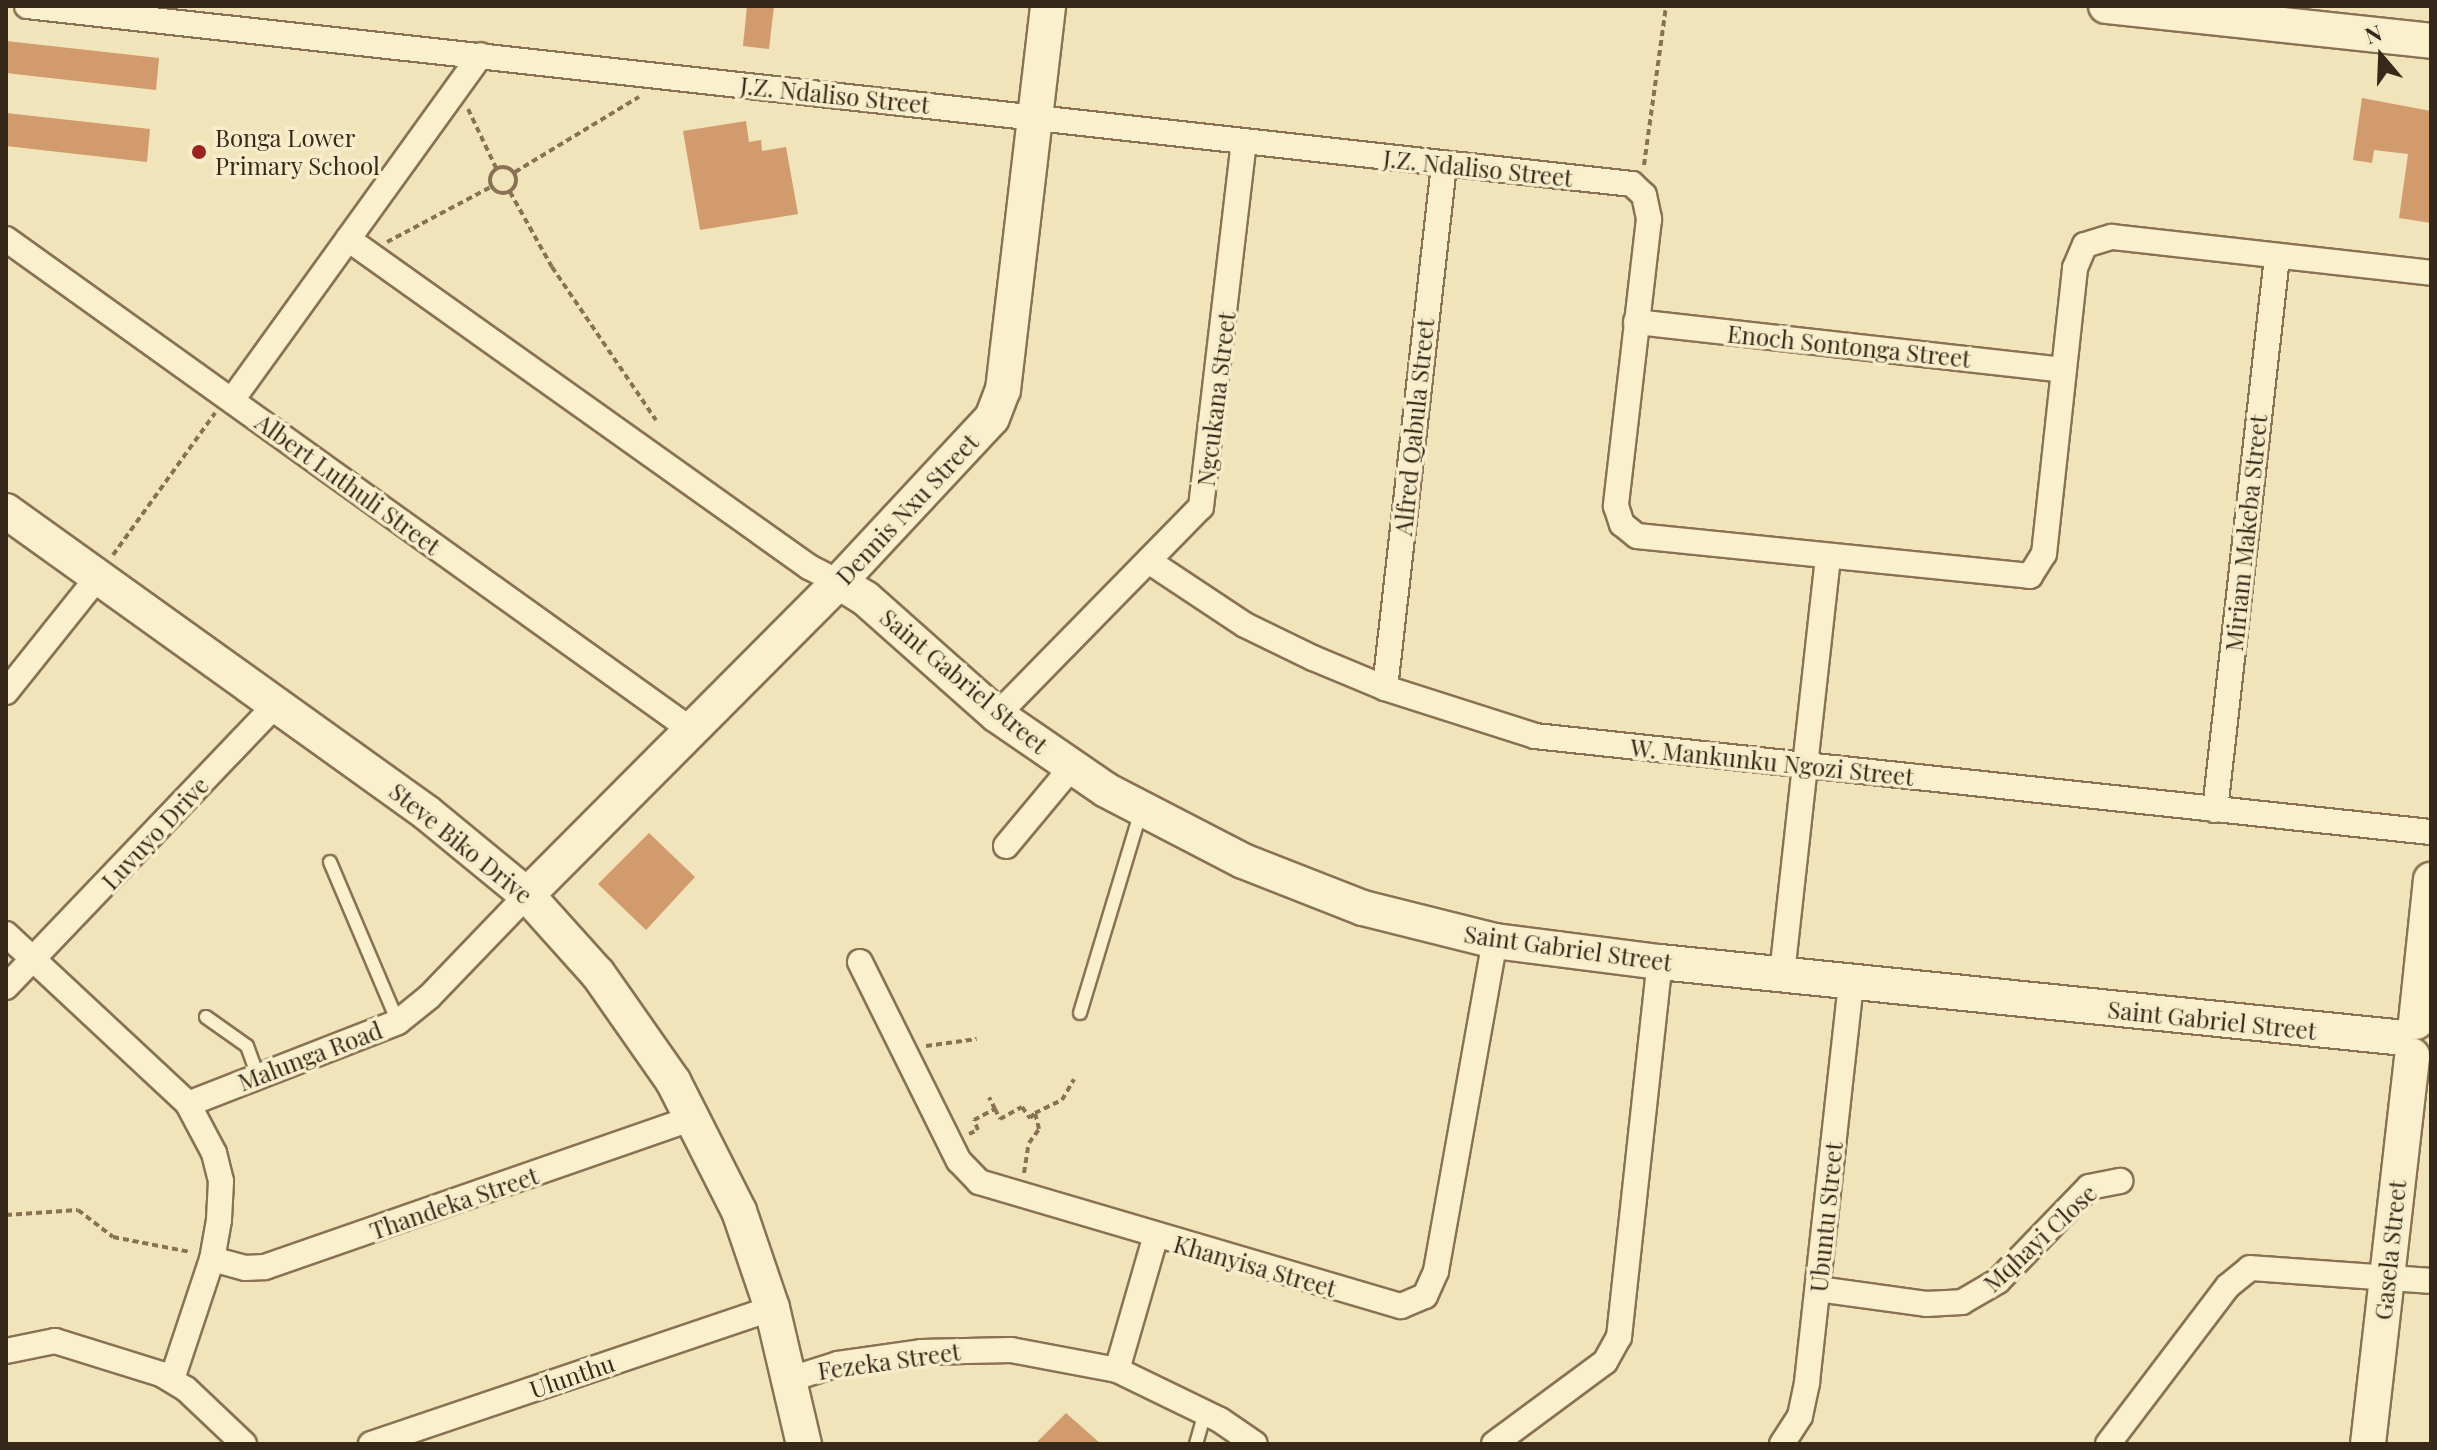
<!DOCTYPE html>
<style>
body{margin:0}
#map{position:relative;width:2437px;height:1450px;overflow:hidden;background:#f1e3ba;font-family:"Playfair Display",serif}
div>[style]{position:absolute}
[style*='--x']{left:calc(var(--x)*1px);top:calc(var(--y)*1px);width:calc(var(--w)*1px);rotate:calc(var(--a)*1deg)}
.building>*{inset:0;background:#d29b6d}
.path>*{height:4px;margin-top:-2px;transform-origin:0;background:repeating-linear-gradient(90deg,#897253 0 6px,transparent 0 10px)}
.path>.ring{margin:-2px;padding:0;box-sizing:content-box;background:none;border:4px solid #897253;border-radius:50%}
.roads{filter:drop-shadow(2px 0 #897253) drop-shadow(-2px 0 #897253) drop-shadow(0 2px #897253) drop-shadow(0 -2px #897253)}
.lane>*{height:12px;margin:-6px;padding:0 6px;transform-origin:6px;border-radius:6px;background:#fbf0ce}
.street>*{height:24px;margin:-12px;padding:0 12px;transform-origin:12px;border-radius:12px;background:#fbf0ce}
.secondary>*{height:34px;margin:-17px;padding:0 17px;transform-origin:17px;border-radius:17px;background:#fbf0ce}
.dots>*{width:22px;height:22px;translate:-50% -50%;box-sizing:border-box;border:4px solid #f8edca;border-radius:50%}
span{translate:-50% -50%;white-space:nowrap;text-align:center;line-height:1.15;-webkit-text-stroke:7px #f8edca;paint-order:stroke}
.street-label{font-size:24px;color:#37291a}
.poi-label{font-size:24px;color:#37291a}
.left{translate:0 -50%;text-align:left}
.frame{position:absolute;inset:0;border:8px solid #37291a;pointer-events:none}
.north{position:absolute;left:2341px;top:16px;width:80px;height:80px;-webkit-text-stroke:6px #f8edca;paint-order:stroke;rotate:341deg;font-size:22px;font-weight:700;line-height:32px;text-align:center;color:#37291a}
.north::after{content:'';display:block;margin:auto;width:28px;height:36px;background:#37291a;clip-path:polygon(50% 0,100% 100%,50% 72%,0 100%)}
</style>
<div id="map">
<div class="building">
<i style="clip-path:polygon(747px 6px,774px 6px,769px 49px,743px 46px)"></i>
<i style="clip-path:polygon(6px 41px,159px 58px,156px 90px,6px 73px)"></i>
<i style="clip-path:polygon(2362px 98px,2431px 111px,2431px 223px,2399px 218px,2408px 154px,2374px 150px,2372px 163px,2353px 160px)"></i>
<i style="clip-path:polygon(6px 113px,150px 129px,147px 162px,6px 146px)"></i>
<i style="clip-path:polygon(746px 121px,749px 142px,761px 140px,762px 151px,786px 147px,798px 214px,700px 230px,683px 131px)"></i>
<i style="clip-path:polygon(649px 833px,695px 877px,646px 930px,598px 884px)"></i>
<i style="clip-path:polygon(1066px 1413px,1101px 1444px,1035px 1444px)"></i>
</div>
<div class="path">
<i style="--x:468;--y:109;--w:65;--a:64.6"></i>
<i style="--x:1644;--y:165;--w:161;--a:-82.1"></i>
<i class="ring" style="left:490px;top:167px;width:22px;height:22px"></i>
<i style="--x:515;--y:172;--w:145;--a:-31.2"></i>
<i style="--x:510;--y:192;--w:86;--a:60.8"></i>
<i style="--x:552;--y:267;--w:185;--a:55.8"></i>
<i style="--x:387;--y:242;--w:118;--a:-27.9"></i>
<i style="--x:113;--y:555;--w:175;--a:-54.3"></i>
<i style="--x:926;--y:1046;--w:51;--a:-7.8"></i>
<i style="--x:995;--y:1109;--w:11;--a:63"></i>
<i style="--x:1000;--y:1119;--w:25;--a:-29"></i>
<i style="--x:1022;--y:1107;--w:14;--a:54"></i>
<i style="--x:1030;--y:1118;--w:7;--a:-45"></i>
<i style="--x:969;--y:1134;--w:10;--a:-24"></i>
<i style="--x:978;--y:1130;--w:11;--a:-112"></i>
<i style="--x:974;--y:1120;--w:24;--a:-28"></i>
<i style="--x:995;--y:1109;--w:13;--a:-117"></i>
<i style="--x:1024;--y:1173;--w:30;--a:-81"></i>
<i style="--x:1029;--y:1143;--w:17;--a:-54"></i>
<i style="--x:1039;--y:1129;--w:16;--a:-104"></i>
<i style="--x:1035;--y:1113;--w:30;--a:-26"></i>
<i style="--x:1062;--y:1100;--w:24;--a:-60"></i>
<i style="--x:6;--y:1215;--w:72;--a:-4"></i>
<i style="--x:78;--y:1210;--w:44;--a:37.6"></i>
<i style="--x:113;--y:1237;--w:78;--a:11"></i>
</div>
<div class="roads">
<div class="lane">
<i style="--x:330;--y:862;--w:174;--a:67"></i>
<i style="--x:1080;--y:1013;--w:211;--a:-73.2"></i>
<i style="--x:206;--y:1017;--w:50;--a:35.3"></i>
<i style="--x:247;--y:1046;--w:32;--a:70"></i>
<i style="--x:1196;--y:1444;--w:33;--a:-74"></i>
</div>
<div class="street">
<i style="--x:27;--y:6;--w:1615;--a:6.33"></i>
<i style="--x:1632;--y:184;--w:16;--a:43"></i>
<i style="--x:1644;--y:195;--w:25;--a:78"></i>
<i style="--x:1649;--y:219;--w:289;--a:96.6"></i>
<i style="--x:1616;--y:506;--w:19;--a:72"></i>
<i style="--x:1622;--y:524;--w:19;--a:39"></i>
<i style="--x:1637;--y:536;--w:395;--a:5.8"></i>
<i style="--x:2030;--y:576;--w:26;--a:-58"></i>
<i style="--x:2044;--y:554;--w:288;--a:-83.8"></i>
<i style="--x:2075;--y:268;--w:25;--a:-67"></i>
<i style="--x:2085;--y:245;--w:28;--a:-17"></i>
<i style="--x:2112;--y:237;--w:321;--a:6.4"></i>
<i style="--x:6;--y:239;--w:841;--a:35.62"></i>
<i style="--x:348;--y:239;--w:566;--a:35.43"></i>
<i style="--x:809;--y:567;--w:34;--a:27"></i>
<i style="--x:1636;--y:322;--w:429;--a:6.4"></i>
<i style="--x:232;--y:400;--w:425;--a:-54.2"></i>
<i style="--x:1150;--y:562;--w:114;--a:33.6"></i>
<i style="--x:1245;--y:625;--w:76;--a:25.9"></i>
<i style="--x:1313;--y:658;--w:78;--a:22.6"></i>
<i style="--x:1385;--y:688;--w:157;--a:17.7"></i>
<i style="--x:1535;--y:736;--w:901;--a:6.12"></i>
<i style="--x:1385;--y:688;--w:526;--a:-83.56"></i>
<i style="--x:6;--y:692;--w:146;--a:-51.4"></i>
<i style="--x:997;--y:715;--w:291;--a:-45.6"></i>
<i style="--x:1201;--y:507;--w:368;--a:-83.3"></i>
<i style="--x:2215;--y:810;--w:556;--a:-83.6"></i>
<i style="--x:1006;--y:846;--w:102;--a:-50.2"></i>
<i style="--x:6;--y:934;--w:249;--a:43"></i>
<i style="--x:188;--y:1104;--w:55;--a:62"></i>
<i style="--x:214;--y:1153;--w:29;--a:76"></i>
<i style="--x:221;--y:1181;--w:39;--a:93"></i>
<i style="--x:219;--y:1220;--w:40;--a:100"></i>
<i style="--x:212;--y:1259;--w:126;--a:108.4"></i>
<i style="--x:860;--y:962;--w:222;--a:63.6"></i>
<i style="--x:959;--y:1161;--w:29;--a:46"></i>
<i style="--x:979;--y:1182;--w:440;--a:16.4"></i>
<i style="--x:1401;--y:1306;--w:26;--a:-23"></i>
<i style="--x:1425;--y:1296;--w:27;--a:-66"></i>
<i style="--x:1436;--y:1271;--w:335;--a:-79.9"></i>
<i style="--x:1782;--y:974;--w:420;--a:-83.7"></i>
<i style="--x:6;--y:987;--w:394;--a:-46.3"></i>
<i style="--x:188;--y:1104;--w:225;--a:-21.3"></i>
<i style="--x:398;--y:1022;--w:40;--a:-39"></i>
<i style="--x:429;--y:997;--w:141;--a:-46.1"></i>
<i style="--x:212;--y:1259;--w:34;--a:15"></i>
<i style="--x:245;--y:1268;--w:20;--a:-3"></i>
<i style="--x:265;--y:1267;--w:453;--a:-19.2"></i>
<i style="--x:1818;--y:1289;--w:109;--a:7.9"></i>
<i style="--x:1926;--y:1304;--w:36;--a:-3"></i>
<i style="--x:1962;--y:1302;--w:42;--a:-30.3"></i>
<i style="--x:1998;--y:1281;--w:131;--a:-45.9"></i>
<i style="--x:2089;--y:1187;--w:32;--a:-11"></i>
<i style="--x:6;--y:1351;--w:50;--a:-11.5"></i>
<i style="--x:55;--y:1341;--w:111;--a:17.3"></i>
<i style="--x:161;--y:1374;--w:29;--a:31"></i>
<i style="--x:186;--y:1389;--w:80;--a:43.5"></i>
<i style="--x:1117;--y:1370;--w:137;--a:-73.9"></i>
<i style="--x:791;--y:1379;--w:49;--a:-17.7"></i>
<i style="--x:838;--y:1364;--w:84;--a:-8.2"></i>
<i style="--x:921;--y:1352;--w:90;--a:-1.3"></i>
<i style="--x:1011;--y:1350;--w:108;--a:10.7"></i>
<i style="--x:1117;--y:1370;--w:114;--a:25.9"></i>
<i style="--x:1220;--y:1420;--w:42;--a:34.4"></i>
<i style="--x:371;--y:1444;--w:423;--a:-18.7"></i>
<i style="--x:1494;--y:1444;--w:138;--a:-36.5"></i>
<i style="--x:1605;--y:1362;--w:29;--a:-61"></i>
<i style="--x:1619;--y:1337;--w:377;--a:-83.8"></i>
<i style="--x:1782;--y:1444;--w:33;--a:-57"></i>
<i style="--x:1800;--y:1416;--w:35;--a:-78"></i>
<i style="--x:1807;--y:1382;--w:400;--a:-83.7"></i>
<i style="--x:2108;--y:1444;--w:198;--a:-52.8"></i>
<i style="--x:2228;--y:1286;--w:28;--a:-39"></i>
<i style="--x:2250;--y:1268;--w:181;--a:4.1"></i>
</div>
<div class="secondary">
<i style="--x:2106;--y:6;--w:327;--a:6.1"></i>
<i style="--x:6;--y:511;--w:518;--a:35.65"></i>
<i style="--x:427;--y:813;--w:129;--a:39.4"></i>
<i style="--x:527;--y:895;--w:106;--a:48.1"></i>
<i style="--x:598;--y:974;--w:131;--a:55"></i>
<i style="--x:673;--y:1081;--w:146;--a:63.1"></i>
<i style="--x:739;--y:1211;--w:102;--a:71.2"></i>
<i style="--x:772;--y:1308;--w:140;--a:76.8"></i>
<i style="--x:839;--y:582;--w:31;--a:32"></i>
<i style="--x:865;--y:598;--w:176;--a:41.6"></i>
<i style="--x:997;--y:715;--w:132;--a:34.5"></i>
<i style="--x:1106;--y:790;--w:154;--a:27.4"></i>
<i style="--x:1243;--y:861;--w:129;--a:21.4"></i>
<i style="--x:1363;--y:908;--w:136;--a:14"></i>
<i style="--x:1495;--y:941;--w:166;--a:7.3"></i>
<i style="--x:1660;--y:962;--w:739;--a:5.83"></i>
<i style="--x:527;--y:895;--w:442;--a:-45.1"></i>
<i style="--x:839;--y:582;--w:224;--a:-47"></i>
<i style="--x:992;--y:418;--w:30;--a:-69"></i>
<i style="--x:1003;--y:390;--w:387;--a:-83.3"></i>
<i style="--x:2416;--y:1022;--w:143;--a:-84"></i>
<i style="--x:2368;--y:1444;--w:391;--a:-83.5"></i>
</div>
</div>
<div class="dots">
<i style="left:199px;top:152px;background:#9c231f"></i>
</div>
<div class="street-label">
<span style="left:835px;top:95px;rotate:6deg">J.Z. Ndaliso Street</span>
<span style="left:1478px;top:168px;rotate:6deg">J.Z. Ndaliso Street</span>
<span style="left:1849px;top:346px;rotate:6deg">Enoch Sontonga Street</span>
<span style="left:1216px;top:399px;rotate:-83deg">Ngcukana Street</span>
<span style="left:1414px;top:427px;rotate:-84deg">Alfred Qabula Street</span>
<span style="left:348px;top:484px;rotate:36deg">Albert Luthuli Street</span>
<span style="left:907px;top:509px;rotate:-47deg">Dennis Nxu Street</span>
<span style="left:2246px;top:533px;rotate:-84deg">Miriam Makeba Street</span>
<span style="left:964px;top:681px;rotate:40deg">Saint Gabriel Street</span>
<span style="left:1772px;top:762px;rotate:6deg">W. Mankunku Ngozi Street</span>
<span style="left:155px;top:833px;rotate:-47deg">Luvuyo Drive</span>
<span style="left:461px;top:843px;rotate:39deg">Steve Biko Drive</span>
<span style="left:1568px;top:948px;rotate:8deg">Saint Gabriel Street</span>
<span style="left:2212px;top:1020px;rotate:6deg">Saint Gabriel Street</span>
<span style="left:310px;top:1056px;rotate:-21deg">Malunga Road</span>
<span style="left:454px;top:1203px;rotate:-19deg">Thandeka Street</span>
<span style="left:1826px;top:1217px;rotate:-84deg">Ubuntu Street</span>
<span style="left:2040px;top:1238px;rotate:-43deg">Mqhayi Close</span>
<span style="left:2390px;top:1250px;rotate:-84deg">Gasela Street</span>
<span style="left:1255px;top:1266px;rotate:16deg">Khanyisa Street</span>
<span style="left:889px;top:1361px;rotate:-8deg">Fezeka Street</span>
<span style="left:572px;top:1376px;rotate:-19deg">Ulunthu</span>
</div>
<div class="poi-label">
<span class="left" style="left:215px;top:152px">Bonga Lower<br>Primary School</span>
</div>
<div class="frame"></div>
<div class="north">N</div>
</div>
